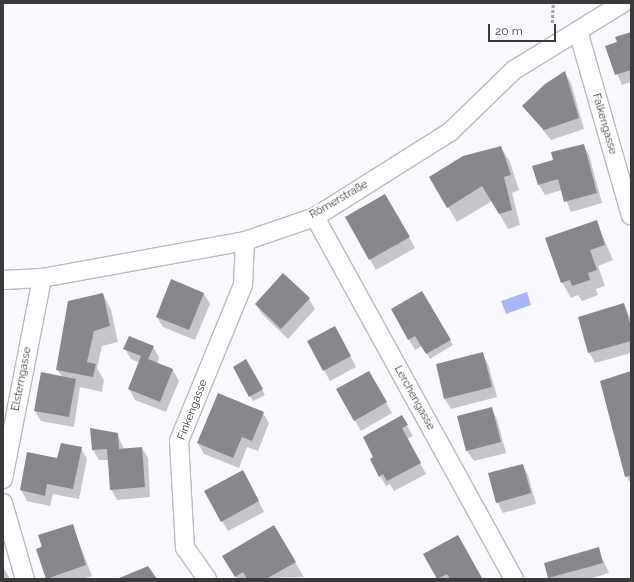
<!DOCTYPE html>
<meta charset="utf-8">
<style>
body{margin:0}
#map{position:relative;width:634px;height:582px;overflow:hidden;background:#f8f8fd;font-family:Raleway,sans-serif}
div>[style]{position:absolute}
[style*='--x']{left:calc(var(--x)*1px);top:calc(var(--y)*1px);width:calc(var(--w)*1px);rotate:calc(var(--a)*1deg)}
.water>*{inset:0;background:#a9b5f8}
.shadow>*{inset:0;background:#0003}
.building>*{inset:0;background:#87888b}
.path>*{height:2.5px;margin-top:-1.25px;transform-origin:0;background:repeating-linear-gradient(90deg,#a3a3a6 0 3px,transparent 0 5px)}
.roads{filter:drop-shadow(1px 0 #babbbf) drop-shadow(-1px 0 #babbbf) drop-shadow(0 1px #babbbf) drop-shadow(0 -1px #babbbf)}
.minor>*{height:18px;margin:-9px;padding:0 9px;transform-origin:9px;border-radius:9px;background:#fff}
span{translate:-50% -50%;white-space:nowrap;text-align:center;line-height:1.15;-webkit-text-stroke:4px #fff;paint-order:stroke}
.street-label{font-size:11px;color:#3a3a3c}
.frame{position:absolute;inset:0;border:4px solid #3a3a3c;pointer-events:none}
.scale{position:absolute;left:488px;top:24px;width:68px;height:18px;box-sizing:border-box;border:2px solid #3a3a3c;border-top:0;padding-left:5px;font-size:12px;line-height:14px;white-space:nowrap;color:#3a3a3c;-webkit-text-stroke:3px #fff;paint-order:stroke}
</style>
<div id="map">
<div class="water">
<i style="clip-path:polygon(527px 292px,531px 305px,506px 314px,501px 301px)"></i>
</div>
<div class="shadow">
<i style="clip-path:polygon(631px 33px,631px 82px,622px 85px,606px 47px,618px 43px)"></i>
<i style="clip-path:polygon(565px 73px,571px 83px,584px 129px,551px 140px,523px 106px)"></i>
<i style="clip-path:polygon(583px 145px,589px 155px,602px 203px,571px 212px,562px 190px,545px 195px,539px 185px,555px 161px)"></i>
<i style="clip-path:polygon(501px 147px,510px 162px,519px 190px,512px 193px,520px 225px,508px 229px,492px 201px,457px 222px,439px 192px)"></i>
<i style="clip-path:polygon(385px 195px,415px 248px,376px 270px,346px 217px)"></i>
<i style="clip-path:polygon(596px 221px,613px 260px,598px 266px,605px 286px,596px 289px,598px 295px,582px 301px,578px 295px,571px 298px,562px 282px)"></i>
<i style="clip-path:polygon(422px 292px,453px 345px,430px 359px,422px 346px,415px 350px,392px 310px)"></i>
<i style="clip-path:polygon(103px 294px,111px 310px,118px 342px,102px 346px,97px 368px,104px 380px,102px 392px,80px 387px,74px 427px,41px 421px,35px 411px,62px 377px,57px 369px)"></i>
<i style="clip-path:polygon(204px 294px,210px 304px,195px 340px,163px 327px,157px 317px)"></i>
<i style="clip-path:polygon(309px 299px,315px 309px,288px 339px,262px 314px,256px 304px)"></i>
<i style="clip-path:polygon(624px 304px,631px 320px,631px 353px,595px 363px,589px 352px)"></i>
<i style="clip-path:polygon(341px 338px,356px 367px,330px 381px,324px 370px)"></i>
<i style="clip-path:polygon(153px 347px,159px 357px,157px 364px,173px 370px,179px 381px,166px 412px,135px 400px,129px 389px,140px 363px,131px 359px,125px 349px)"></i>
<i style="clip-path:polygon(482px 353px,488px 364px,497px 397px,451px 409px,445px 399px)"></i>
<i style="clip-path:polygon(246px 361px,265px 395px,253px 401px,234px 367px)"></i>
<i style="clip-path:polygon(369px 372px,392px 413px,361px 431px,337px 390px)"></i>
<i style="clip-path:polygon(631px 372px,631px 484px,626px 476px)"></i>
<i style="clip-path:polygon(491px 408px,497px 419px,506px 453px,474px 461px,467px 451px,459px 417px)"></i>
<i style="clip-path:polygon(263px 413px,269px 423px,258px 451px,247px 447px,239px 468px,204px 454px,198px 443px)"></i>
<i style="clip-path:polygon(402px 417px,413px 436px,407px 439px,426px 474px,394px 491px,390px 484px,386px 486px,371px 460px)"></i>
<i style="clip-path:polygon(117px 434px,124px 449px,142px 448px,148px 458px,150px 497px,117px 500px,111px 489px,109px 460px,99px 460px,93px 450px)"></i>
<i style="clip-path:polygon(81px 448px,87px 459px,79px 499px,53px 494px,50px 506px,27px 501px,21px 490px,28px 453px,58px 459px)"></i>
<i style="clip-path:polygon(522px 465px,528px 475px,536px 504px,503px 513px,497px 502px)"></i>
<i style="clip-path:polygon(248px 481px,264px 512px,228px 531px,222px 521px)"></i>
<i style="clip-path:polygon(72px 525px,92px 576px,82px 579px,47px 579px,37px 549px)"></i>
<i style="clip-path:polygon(274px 527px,304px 577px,237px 579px,224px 557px)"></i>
<i style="clip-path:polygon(464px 546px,481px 579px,438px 579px,424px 554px)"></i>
<i style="clip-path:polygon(598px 549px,609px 573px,589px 579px,550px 579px,545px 564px)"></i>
<i style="clip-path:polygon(3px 569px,5px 570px,10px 579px,3px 579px)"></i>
</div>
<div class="building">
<i style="clip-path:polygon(631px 32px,631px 70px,615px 75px,605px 46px,617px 42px,615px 37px)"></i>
<i style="clip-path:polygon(565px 71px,579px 118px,544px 130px,522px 106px,545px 84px)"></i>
<i style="clip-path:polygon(584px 144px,597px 193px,564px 202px,558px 179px,538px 185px,532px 166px,553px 160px,551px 152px)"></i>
<i style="clip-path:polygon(501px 146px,511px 175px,504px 177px,512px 210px,499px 214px,482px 186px,447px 208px,429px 177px,463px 156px)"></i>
<i style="clip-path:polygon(385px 194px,410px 237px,369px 260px,345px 217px)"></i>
<i style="clip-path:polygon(597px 220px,605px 245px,590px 250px,597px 270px,588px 273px,590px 280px,572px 286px,570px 280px,561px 283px,545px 238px)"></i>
<i style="clip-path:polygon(283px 273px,310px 298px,281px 329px,255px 304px)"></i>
<i style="clip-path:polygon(171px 279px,204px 293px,189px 330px,156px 317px)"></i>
<i style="clip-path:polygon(422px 291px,451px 340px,426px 354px,415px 336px,408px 340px,391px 309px)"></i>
<i style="clip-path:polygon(103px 293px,110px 326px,94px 331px,87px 362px,96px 364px,93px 377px,56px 370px,68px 301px)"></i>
<i style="clip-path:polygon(624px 303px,631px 327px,631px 341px,588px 353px,578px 317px)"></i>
<i style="clip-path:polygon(335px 326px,351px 356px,323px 371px,307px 341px)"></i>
<i style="clip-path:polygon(129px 336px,154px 346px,148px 359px,173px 369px,160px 402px,128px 389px,141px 356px,123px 349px)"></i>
<i style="clip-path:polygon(483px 352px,492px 387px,444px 399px,436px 364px)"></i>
<i style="clip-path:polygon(246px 359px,263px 389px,249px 397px,233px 367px)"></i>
<i style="clip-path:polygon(369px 371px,387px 402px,354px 421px,336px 389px)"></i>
<i style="clip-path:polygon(631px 371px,631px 475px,625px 477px,600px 381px)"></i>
<i style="clip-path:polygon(41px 372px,76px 379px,69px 417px,34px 411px)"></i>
<i style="clip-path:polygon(218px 393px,264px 412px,252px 441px,242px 437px,233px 458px,197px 443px)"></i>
<i style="clip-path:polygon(492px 407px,501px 442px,466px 451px,457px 416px)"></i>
<i style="clip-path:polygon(402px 415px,408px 425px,402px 428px,421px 463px,387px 481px,383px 474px,379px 477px,370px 459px,373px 457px,363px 437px)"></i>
<i style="clip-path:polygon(90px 428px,118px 433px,119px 449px,142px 447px,145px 487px,110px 490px,107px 449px,92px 450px)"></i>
<i style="clip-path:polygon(61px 443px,82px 447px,73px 489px,47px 484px,45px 496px,20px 490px,27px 452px,57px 458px)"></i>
<i style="clip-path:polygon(523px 464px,531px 493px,496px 503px,488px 473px)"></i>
<i style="clip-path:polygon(243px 470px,259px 501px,221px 522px,204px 491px)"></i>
<i style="clip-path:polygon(73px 524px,86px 565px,46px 579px,36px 549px,42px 547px,38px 535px)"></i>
<i style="clip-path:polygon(274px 525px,296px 562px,266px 579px,247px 579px,243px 572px,235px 577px,222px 556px)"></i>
<i style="clip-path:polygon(458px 535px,482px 578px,481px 579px,450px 579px,447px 574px,437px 579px,423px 554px)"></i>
<i style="clip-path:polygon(599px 547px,603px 563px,548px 578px,544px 563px)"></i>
<i style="clip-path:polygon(148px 566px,157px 579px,117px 579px)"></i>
</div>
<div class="path">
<i style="--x:552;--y:23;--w:20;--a:-87"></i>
</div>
<div class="roads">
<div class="minor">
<i style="--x:578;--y:31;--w:192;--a:74"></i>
<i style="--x:315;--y:217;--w:413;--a:61.2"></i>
<i style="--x:3;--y:280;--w:39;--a:-3"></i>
<i style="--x:42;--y:278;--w:206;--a:-10.3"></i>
<i style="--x:245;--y:241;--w:74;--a:-18.9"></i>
<i style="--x:315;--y:217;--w:160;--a:-32.2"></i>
<i style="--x:450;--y:132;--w:89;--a:-44.1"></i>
<i style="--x:514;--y:70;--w:128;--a:-31.6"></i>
<i style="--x:3;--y:479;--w:205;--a:-79"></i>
<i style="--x:3;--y:503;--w:79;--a:73.9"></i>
<i style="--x:207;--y:579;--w:38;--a:-125"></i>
<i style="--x:185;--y:548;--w:107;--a:-93.2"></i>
<i style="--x:179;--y:441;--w:169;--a:-67.7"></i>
<i style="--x:243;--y:285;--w:44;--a:-87.4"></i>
</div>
</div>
<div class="street-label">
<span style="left:604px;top:124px;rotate:74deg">Falkengasse</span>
<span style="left:339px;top:200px;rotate:-30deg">Römerstraße</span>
<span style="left:22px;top:379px;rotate:-79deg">Elsterngasse</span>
<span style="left:414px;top:398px;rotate:61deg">Lerchengasse</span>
<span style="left:193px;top:410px;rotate:-69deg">Finkengasse</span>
</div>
<div class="frame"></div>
<div class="scale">20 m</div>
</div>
